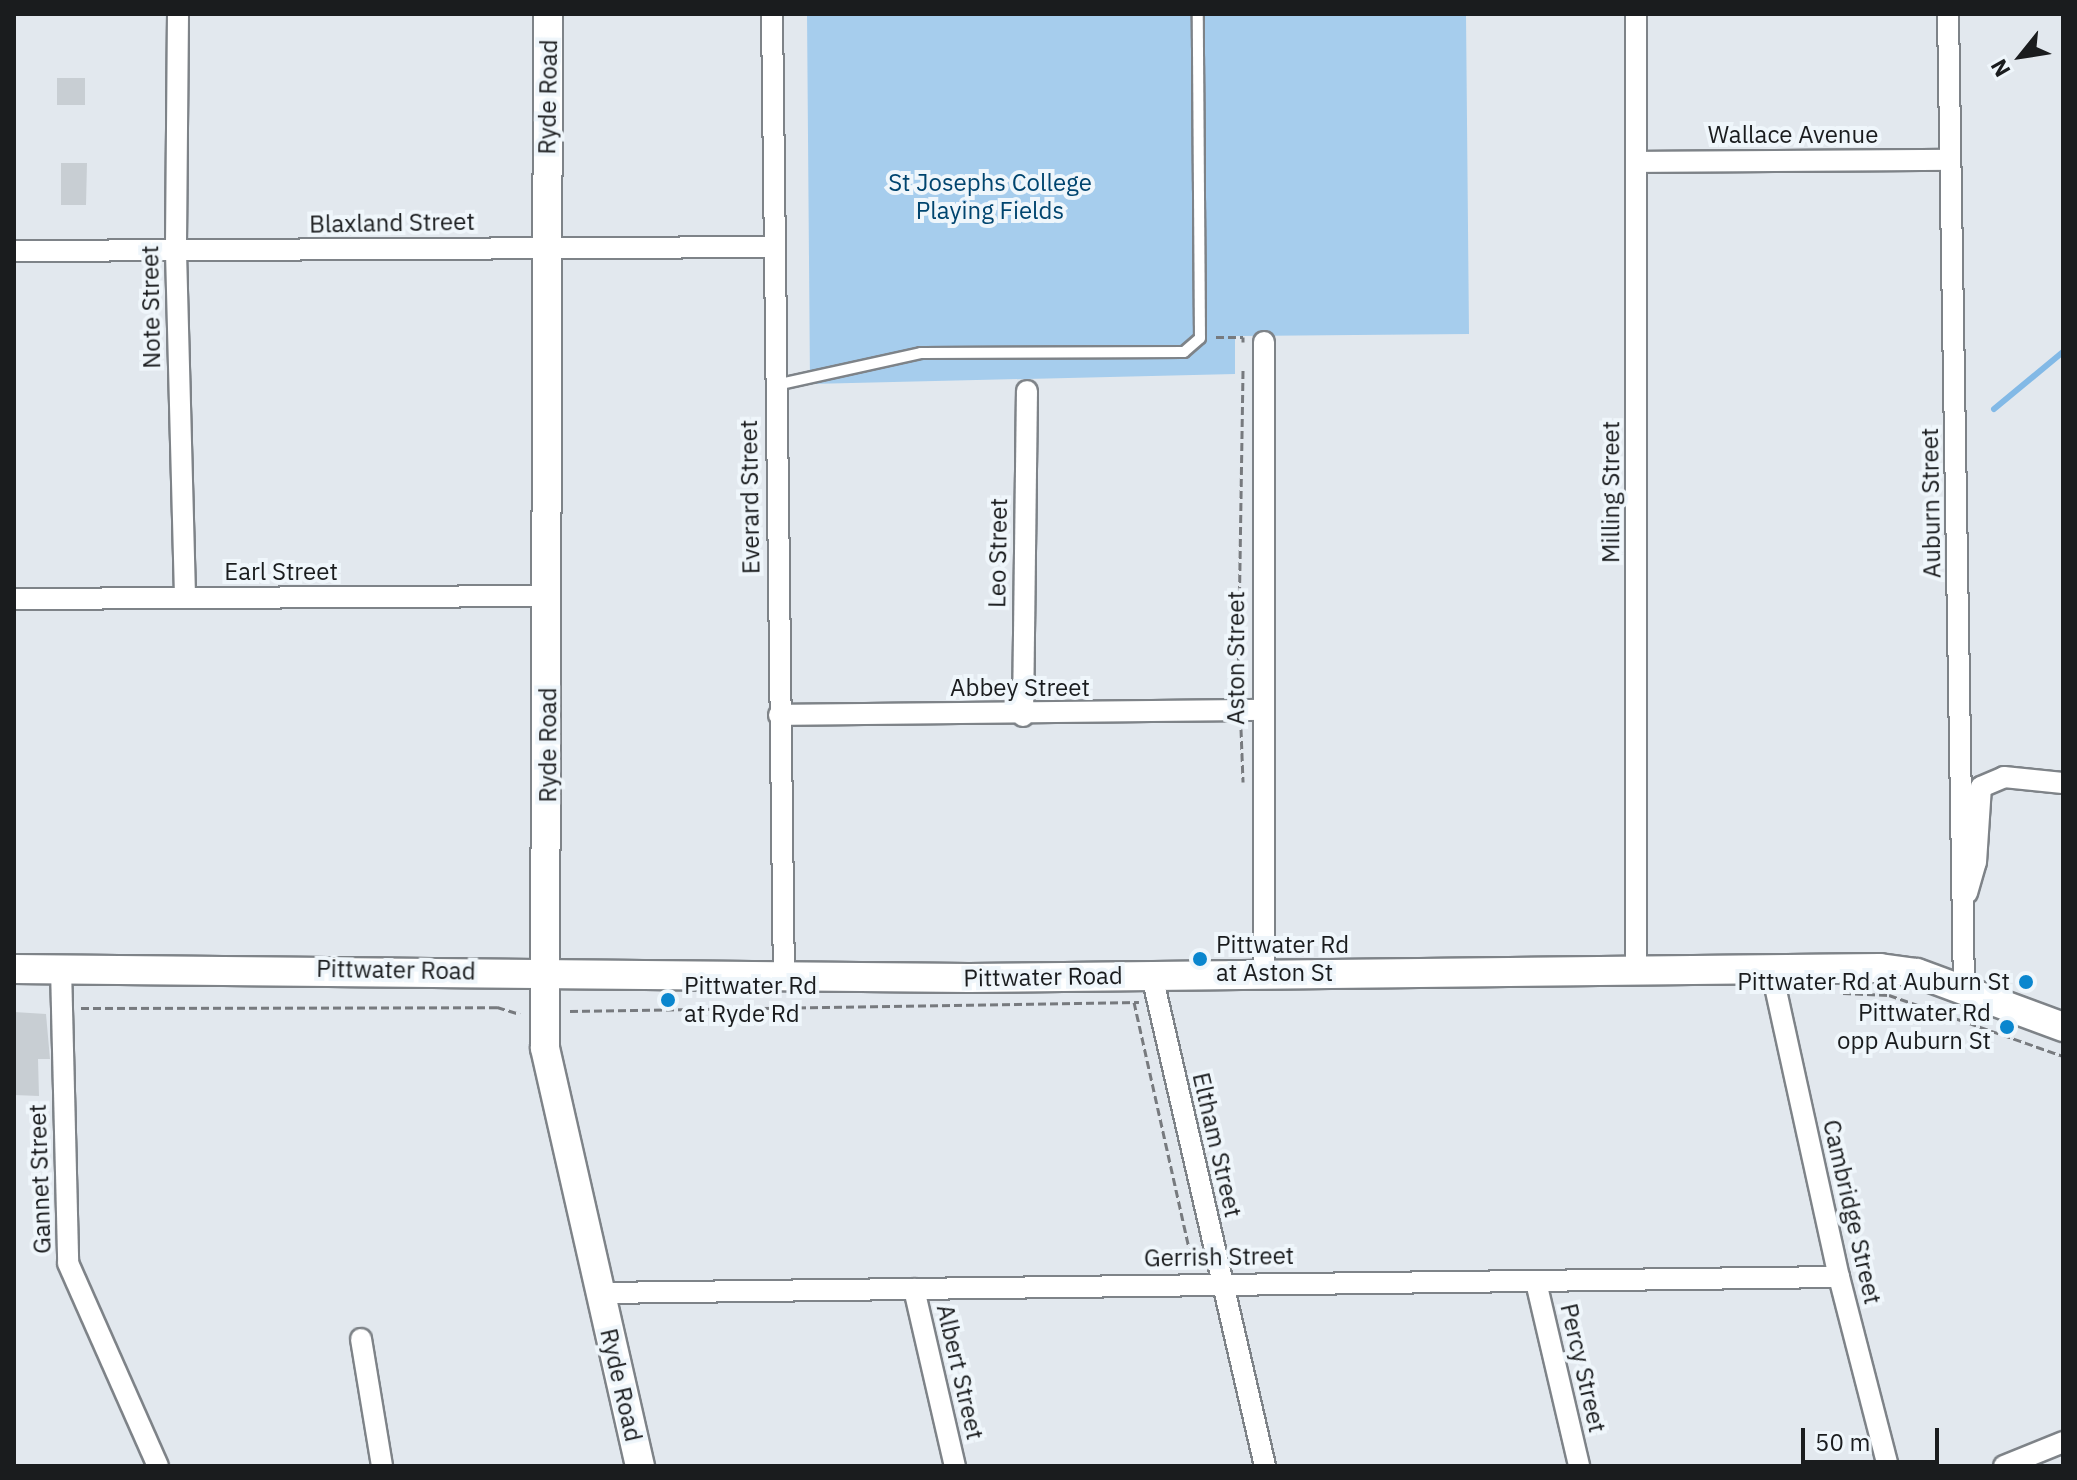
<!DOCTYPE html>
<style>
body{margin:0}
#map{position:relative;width:2077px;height:1480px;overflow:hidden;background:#e2e8ee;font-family:"IBM Plex Sans",sans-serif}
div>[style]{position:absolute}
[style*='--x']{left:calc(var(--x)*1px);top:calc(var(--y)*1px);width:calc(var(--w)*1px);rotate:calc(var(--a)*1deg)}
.green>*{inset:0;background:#a6cded}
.stream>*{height:6px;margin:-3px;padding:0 3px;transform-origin:3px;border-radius:3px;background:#82b9e6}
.building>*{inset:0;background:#c8ced3}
.path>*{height:3px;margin-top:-1.5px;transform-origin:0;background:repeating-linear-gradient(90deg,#777a7e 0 8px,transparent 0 12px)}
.roads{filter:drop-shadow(2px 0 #7e8388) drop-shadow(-2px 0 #7e8388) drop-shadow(0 2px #7e8388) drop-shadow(0 -2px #7e8388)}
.service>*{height:10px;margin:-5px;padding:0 5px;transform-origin:5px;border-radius:5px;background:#fff}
.minor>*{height:20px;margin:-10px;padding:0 10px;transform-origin:10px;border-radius:10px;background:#fff}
.secondary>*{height:28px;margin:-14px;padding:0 14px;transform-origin:14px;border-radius:14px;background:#fff}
.dots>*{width:22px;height:22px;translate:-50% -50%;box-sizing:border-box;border:4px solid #eff6fb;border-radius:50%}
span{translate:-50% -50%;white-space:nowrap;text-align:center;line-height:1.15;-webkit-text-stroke:8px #eff6fb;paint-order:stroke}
.street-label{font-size:24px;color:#1a1c1e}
.park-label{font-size:24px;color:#00456f}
.poi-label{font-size:24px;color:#1a1c1e}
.left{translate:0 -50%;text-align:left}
.right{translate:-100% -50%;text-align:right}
.frame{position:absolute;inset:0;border:16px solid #1a1c1e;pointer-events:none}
.north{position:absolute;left:1981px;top:16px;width:80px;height:80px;-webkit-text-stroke:6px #eff6fb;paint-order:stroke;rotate:240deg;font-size:22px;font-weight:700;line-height:32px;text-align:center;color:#1a1c1e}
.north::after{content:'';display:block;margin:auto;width:28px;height:36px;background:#1a1c1e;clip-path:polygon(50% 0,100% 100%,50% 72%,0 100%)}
.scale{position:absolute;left:1801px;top:1428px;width:138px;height:36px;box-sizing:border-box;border:4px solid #1a1c1e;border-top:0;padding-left:10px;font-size:24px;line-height:28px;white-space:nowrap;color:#1a1c1e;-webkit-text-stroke:6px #eff6fb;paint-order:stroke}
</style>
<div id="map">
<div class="green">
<i style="clip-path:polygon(807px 14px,1466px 14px,1469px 334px,1235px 336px,1235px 374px,810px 384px)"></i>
</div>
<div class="stream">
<i style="--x:1994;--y:409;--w:89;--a:-39.6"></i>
</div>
<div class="building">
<i style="clip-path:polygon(57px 78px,85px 78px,85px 105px,57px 105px)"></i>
<i style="clip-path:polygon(61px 163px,87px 163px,86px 205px,61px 205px)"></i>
<i style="clip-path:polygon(14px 1012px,46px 1014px,50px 1059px,38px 1059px,39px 1096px,14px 1095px)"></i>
</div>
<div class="path">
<i style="--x:1216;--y:337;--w:27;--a:0"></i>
<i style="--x:1243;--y:337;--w:5;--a:90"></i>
<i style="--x:1238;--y:690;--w:320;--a:-89.1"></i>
<i style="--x:1241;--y:729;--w:53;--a:87.8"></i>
<i style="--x:1843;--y:993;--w:46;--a:2.5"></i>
<i style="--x:1889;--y:995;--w:184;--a:19.3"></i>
<i style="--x:1134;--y:1002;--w:266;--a:77.4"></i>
<i style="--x:81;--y:1008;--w:416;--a:-0.1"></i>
<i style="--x:497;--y:1007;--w:24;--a:17"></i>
<i style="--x:570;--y:1011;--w:569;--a:-0.91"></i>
</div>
<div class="roads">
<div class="service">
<i style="--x:776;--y:385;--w:148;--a:-12.4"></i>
<i style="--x:921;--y:353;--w:263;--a:-0.2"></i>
<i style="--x:1184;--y:352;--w:21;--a:-41"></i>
<i style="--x:1200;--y:338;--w:324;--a:-90.4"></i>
</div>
<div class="minor">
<i style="--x:178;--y:14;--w:238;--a:90.5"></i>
<i style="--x:176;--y:252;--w:346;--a:88.5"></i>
<i style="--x:772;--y:14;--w:964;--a:89.29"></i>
<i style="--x:1948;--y:14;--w:977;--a:89.06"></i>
<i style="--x:1638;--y:162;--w:310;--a:-0.4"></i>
<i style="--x:14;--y:251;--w:757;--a:-0.3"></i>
<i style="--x:14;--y:599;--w:535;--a:-0.32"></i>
<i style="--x:779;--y:715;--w:482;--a:-0.6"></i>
<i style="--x:1023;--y:716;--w:325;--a:-89.3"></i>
<i style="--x:1967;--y:893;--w:32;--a:-74"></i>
<i style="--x:1976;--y:862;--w:75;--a:-86.2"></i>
<i style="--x:1981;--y:787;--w:25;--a:-23"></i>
<i style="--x:2004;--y:777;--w:59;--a:5.8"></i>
<i style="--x:61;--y:968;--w:295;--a:88.6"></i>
<i style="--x:68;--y:1263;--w:222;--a:66.1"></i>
<i style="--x:1771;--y:968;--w:316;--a:77.6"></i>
<i style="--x:1839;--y:1277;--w:195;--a:75.5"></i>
<i style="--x:1636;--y:970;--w:956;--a:-90"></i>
<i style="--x:1264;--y:975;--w:633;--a:-90"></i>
<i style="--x:1152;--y:976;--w:503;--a:77.01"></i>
<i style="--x:1536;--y:1282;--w:189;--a:76.8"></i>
<i style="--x:914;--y:1289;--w:182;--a:77"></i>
<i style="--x:600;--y:1293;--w:1239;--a:-0.74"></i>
<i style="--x:361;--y:1339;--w:129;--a:80.6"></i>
<i style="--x:2004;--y:1466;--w:64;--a:-22.1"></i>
</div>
<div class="secondary">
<i style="--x:548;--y:14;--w:1034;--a:90.17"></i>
<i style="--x:545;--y:1048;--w:429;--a:77.2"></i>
<i style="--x:14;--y:969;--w:955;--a:0.54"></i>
<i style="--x:969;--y:978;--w:911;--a:-0.63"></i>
<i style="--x:1880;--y:968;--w:37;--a:8"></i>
<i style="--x:1917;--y:973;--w:156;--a:20.3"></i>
</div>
</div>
<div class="dots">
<i style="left:1200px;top:959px;background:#0a86ce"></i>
<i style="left:2026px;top:982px;background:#0a86ce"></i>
<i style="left:668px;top:1000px;background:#0a86ce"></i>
<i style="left:2007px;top:1027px;background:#0a86ce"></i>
</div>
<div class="street-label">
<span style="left:548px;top:97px;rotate:-89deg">Ryde Road</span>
<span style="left:1793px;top:135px">Wallace Avenue</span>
<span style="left:392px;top:223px;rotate:-1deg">Blaxland Street</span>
<span style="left:151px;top:307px;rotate:-91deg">Note Street</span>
<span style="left:1611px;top:492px;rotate:-90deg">Milling Street</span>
<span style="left:750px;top:497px;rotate:-91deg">Everard Street</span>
<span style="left:1931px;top:503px;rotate:-91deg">Auburn Street</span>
<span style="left:998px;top:553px;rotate:-89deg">Leo Street</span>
<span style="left:281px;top:572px">Earl Street</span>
<span style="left:1236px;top:658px;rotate:-90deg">Aston Street</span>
<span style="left:1020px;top:688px">Abbey Street</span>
<span style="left:548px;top:745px;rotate:-90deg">Ryde Road</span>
<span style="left:396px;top:970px;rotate:1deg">Pittwater Road</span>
<span style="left:1043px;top:977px;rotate:-1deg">Pittwater Road</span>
<span style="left:1217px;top:1145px;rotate:77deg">Eltham Street</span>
<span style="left:40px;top:1179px;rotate:-92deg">Gannet Street</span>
<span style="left:1852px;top:1212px;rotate:77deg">Cambridge Street</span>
<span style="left:1219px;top:1257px;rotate:-1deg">Gerrish Street</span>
<span style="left:1583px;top:1368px;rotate:77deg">Percy Street</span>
<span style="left:960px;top:1372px;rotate:77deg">Albert Street</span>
<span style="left:621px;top:1385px;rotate:77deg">Ryde Road</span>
</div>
<div class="park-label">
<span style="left:990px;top:197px">St Josephs College<br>Playing Fields</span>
</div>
<div class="poi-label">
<span class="left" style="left:1216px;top:959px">Pittwater Rd<br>at Aston St</span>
<span class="right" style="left:2010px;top:982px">Pittwater Rd at Auburn St</span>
<span class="left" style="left:684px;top:1000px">Pittwater Rd<br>at Ryde Rd</span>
<span class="right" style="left:1991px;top:1027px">Pittwater Rd<br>opp Auburn St</span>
</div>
<div class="frame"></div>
<div class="north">N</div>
<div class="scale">50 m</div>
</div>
